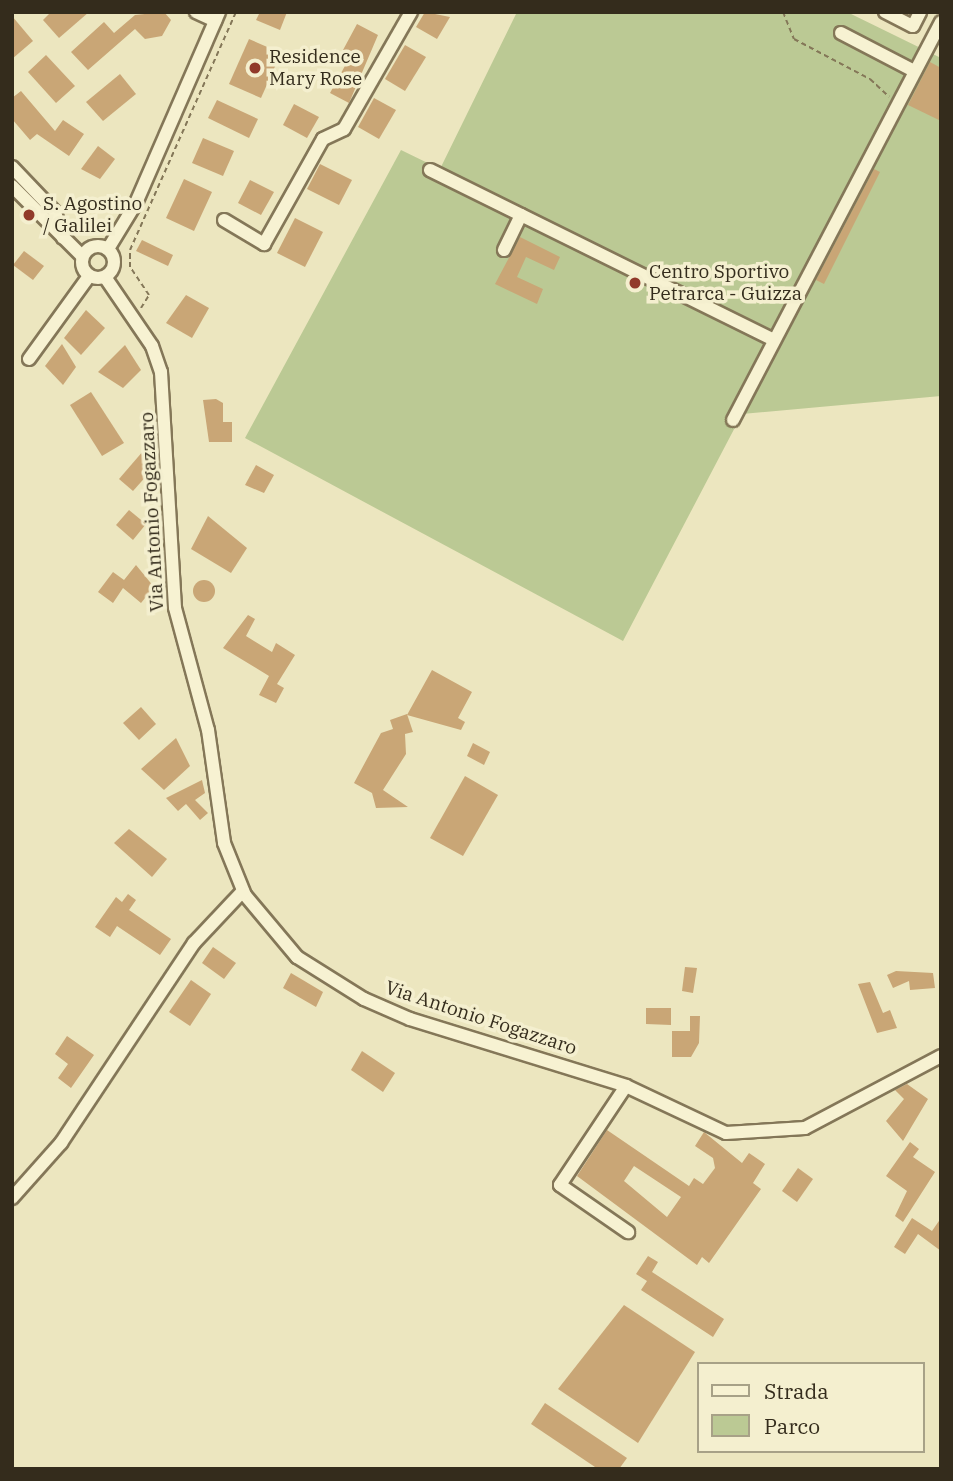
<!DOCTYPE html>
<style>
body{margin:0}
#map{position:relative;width:953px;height:1481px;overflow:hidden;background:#ece6bf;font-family:"IBM Plex Serif",serif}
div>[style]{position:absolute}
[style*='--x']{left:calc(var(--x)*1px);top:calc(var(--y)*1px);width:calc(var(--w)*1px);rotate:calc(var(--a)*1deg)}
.green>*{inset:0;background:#bbc994}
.building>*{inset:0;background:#c9a676}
.round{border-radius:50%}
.path>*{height:2px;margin-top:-1px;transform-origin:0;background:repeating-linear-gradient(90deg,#847758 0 5px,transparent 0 8.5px)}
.roads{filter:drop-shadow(2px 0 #847758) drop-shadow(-2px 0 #847758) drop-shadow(0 2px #847758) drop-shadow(0 -2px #847758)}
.minor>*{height:12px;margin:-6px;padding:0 6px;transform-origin:6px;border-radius:6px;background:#f7f2d2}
.minor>.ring{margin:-6px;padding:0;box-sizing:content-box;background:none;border:12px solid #f7f2d2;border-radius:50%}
.dots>*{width:19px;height:19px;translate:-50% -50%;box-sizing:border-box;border:4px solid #f4efcf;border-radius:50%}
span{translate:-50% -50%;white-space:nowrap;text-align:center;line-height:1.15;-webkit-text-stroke:7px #f4efcf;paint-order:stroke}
.poi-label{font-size:19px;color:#342c1c}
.left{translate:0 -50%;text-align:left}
.street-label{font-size:19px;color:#342c1c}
.frame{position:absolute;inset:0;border:14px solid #342c1c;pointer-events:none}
.legend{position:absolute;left:697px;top:1362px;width:228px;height:91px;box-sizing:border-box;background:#f4efcf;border:2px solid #a7a187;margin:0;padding:9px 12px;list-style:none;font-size:21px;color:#342c1c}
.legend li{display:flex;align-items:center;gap:14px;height:35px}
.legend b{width:35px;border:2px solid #a7a187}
</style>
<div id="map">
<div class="green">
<i style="clip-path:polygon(517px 12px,847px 12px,941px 58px,941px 396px,742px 414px,623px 641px,245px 438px,401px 150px,440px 169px)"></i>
</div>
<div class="building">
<i style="clip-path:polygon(51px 12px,89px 12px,59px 38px,43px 20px)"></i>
<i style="clip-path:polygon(164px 12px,171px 20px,162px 36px,145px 39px,135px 29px,88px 70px,71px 52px,104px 22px,114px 33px,135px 15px)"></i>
<i style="clip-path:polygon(260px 12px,287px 12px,280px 30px,256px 20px)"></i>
<i style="clip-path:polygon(425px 12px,450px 17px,437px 39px,416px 27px)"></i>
<i style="clip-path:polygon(12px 16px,33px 41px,12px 59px)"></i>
<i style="clip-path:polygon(357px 24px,378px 35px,349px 103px,330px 93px,351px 55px,343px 50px)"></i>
<i style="clip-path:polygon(249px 39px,281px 53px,261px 98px,229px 84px)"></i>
<i style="clip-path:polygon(405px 45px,426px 57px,405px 91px,385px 79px)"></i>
<i style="clip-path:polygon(46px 55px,75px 86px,56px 103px,28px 72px)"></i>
<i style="clip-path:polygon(930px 62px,941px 68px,941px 121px,908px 105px)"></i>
<i style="clip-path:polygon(120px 74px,136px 94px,103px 121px,86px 102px)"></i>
<i style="clip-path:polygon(21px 91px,55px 131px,63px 120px,84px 134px,69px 156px,37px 134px,30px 140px,12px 119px,12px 98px)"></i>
<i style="clip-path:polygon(374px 98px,396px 110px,379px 139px,358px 127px)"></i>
<i style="clip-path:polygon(217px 100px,258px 119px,249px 138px,208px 118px)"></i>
<i style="clip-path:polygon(294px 104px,319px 117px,307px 138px,283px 125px)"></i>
<i style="clip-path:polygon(203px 138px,234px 151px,223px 176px,192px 163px)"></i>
<i style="clip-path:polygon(98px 146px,115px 159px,100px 179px,81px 169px)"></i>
<i style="clip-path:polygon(320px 164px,352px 180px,339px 205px,307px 189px)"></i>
<i style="clip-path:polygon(874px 169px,880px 172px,824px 284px,816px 280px)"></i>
<i style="clip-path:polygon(184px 179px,212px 192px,194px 231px,166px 218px)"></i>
<i style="clip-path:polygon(250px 180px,274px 192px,261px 215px,238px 203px)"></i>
<i style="clip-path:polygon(295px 218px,323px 232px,305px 267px,277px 253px)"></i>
<i style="clip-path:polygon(520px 237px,560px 257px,554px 270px,526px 257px,517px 277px,543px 289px,537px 304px,495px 284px)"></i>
<i style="clip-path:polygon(142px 240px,173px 255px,168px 266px,136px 251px)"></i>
<i style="clip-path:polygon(24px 251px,44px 266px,33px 280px,13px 265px)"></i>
<i style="clip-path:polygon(186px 295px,209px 308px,192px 338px,166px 323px)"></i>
<i style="clip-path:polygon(86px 310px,105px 328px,81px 355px,64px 338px)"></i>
<i style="clip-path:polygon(62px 344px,76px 367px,63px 385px,45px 366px)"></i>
<i style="clip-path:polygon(125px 345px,141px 370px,123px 388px,98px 372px)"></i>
<i style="clip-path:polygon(91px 392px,124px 443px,102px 456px,70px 405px)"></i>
<i style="clip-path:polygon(216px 399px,223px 403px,223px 422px,232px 422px,232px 442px,209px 442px,203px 400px)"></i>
<i style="clip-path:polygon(150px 443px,157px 464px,133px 491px,119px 479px)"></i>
<i style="clip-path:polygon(256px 465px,274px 475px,264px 493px,245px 485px)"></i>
<i style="clip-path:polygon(129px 510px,146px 524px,133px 540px,116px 525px)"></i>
<i style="clip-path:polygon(208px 516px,247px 548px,231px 573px,191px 549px)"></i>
<i style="clip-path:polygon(136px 565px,154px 587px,141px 603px,123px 588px,113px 603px,98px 592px,113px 572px,124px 580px)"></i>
<i class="round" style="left:193px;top:580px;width:22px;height:22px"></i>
<i style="clip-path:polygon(248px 615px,255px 619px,246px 636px,272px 652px,276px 643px,295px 655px,277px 684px,284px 688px,276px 703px,259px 695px,269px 676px,223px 648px)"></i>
<i style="clip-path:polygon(432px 670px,472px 692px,458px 718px,465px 722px,461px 730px,407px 715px)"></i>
<i style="clip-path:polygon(141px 707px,156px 724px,139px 740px,123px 723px)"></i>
<i style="clip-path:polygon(407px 714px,413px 732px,405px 734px,406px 754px,383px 790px,408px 807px,376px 808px,372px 793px,354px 783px,381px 733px,393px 729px,390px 720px)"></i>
<i style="clip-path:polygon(176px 738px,190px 766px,164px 790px,141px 769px)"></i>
<i style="clip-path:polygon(473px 743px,490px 752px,484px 765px,467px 756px)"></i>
<i style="clip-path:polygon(465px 776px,498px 795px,463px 856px,430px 838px)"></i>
<i style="clip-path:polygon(202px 780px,205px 793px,195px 800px,208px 813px,200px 820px,186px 804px,178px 811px,166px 798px)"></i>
<i style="clip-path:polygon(129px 829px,167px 859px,152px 877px,114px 843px)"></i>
<i style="clip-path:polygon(128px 894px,136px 900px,129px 910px,171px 939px,160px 955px,117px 926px,110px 937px,95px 927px,116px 897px,122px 902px)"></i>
<i style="clip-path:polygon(213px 947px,236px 963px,224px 979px,202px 963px)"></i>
<i style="clip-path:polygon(685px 967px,697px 968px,693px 993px,682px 991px)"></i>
<i style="clip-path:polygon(896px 971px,933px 973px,935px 988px,910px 990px,909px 981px,893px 988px,887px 975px)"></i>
<i style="clip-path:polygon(291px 973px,323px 992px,316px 1007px,283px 988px)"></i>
<i style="clip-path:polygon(191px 980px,211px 994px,190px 1026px,169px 1012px)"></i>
<i style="clip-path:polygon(870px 982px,883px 1013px,890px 1010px,897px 1028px,877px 1033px,858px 984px)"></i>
<i style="clip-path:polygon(646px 1008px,671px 1008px,671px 1025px,646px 1024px)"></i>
<i style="clip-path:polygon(690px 1016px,700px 1016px,699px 1043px,691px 1057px,672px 1057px,672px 1031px,690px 1031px)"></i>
<i style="clip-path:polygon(67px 1036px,94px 1055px,71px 1088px,58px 1078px,68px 1064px,55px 1054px)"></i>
<i style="clip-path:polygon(362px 1051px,395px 1073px,383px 1092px,351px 1070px)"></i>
<i style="clip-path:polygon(907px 1084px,928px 1099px,903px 1141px,886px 1121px,904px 1099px,895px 1090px)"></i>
<i style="clip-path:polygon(evenodd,607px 1130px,689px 1186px,694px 1178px,703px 1184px,715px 1168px,713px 1158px,695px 1146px,704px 1132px,742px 1163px,749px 1153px,765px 1164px,753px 1183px,761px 1189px,709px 1263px,702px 1257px,697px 1265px,577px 1176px,607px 1130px,634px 1166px,681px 1197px,667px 1217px,624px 1181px,634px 1166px)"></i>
<i style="clip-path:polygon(910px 1142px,919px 1149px,913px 1157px,935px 1172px,903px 1222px,895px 1216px,907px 1191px,886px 1176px)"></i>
<i style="clip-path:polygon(798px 1168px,813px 1179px,797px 1202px,782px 1191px)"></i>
<i style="clip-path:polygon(912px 1218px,932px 1231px,941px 1218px,941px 1251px,918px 1234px,905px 1254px,894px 1247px)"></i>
<i style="clip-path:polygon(648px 1256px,658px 1262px,652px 1272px,724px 1319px,713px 1337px,641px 1290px,647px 1281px,636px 1274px)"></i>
<i style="clip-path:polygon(624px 1305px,695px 1352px,638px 1443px,558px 1389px)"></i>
<i style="clip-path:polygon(545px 1403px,627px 1458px,619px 1469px,598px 1469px,531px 1424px)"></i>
</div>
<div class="path">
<i style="--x:783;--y:12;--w:29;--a:68"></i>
<i style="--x:794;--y:39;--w:86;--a:27.8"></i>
<i style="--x:870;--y:79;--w:26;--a:43"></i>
<i style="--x:141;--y:308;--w:15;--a:-58"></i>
<i style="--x:149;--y:295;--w:34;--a:-124"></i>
<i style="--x:130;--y:267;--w:17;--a:-90"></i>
<i style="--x:130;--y:250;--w:261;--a:-66"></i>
</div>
<div class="roads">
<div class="minor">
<i style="--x:196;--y:12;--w:21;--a:25"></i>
<i style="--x:885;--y:12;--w:31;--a:27"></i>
<i style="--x:913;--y:26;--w:16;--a:-63"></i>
<i style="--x:841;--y:33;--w:80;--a:27.5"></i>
<i style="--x:12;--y:167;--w:62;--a:46.3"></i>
<i style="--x:55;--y:212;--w:27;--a:73"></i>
<i style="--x:430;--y:170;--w:384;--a:26.3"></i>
<i style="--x:12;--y:186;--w:99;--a:45"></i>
<i style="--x:224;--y:220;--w:47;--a:31"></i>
<i style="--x:264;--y:244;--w:120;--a:-60.7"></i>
<i style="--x:323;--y:139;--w:23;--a:-25"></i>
<i style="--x:344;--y:129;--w:135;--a:-60.2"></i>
<i class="ring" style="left:82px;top:246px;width:20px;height:20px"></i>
<i style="--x:108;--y:249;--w:54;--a:-58.7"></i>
<i style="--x:136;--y:203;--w:208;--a:-66.5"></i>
<i style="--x:504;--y:250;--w:39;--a:-64"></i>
<i style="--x:105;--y:277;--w:83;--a:55.7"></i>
<i style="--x:152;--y:346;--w:28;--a:71"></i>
<i style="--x:161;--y:372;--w:236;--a:86.6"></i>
<i style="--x:175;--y:608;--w:126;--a:74.9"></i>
<i style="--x:208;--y:730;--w:114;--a:81.9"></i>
<i style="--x:224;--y:843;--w:56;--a:68"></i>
<i style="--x:245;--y:895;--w:81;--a:50"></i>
<i style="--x:297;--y:957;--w:79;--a:32.1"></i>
<i style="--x:364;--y:999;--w:50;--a:23.5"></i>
<i style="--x:410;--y:1019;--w:226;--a:17.2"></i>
<i style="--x:626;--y:1086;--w:110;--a:25.2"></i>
<i style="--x:726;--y:1133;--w:79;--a:-3.6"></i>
<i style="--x:805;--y:1128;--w:154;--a:-27.9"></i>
<i style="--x:29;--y:359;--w:102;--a:-54.1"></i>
<i style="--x:733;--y:420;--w:449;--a:-62.4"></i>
<i style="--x:626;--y:1086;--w:119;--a:123.7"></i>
<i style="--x:560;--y:1185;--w:83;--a:34.7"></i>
<i style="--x:12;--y:1198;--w:74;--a:-48.3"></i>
<i style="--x:61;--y:1143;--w:240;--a:-56.4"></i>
<i style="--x:194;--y:943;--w:71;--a:-46.7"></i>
</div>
</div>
<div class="dots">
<i style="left:255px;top:68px;background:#913a2a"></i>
<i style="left:29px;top:215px;background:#913a2a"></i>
<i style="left:635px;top:283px;background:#913a2a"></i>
</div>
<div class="poi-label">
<span class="left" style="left:269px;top:68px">Residence<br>Mary Rose</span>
<span class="left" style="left:43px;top:215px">S. Agostino<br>/ Galilei</span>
<span class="left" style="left:649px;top:283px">Centro Sportivo<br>Petrarca - Guizza</span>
</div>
<div class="street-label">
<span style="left:152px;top:512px;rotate:-93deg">Via Antonio Fogazzaro</span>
<span style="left:481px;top:1018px;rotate:18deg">Via Antonio Fogazzaro</span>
</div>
<div class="frame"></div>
<ul class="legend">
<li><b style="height:9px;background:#f7f2d2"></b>Strada</li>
<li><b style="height:19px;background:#bbc994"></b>Parco</li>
</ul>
</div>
